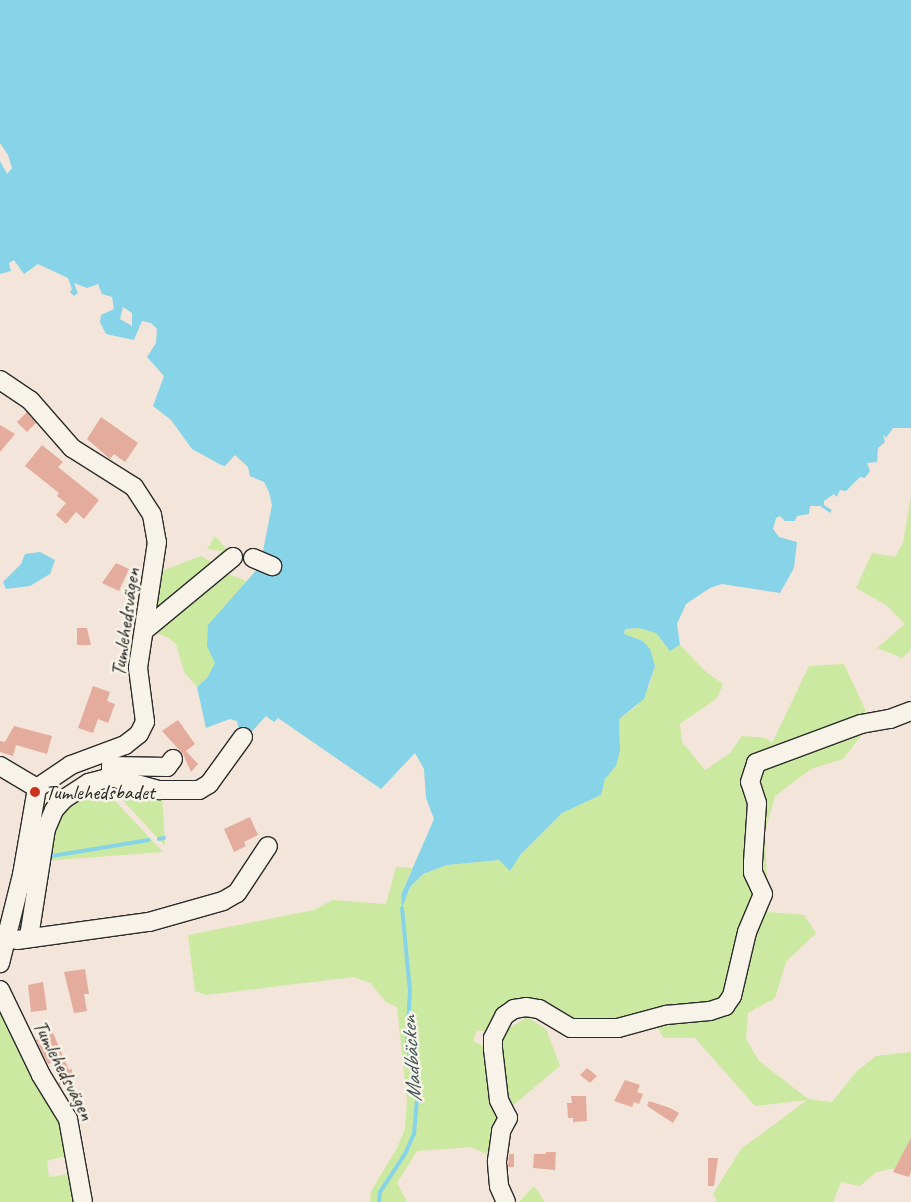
<!DOCTYPE html>
<meta charset="utf-8">
<style>
body{margin:0}
#map{position:relative;width:911px;height:1202px;overflow:hidden;background:#f3e5d9;font-family:Caveat,sans-serif}
div>[style]{position:absolute}
[style*='--x']{left:calc(var(--x)*1px);top:calc(var(--y)*1px);width:calc(var(--w)*1px);rotate:calc(var(--a)*1deg)}
.green>*{inset:0;background:#cbe9a1}
.water>*{inset:0;background:#87d3e7}
.stream>*{height:4px;margin:-2px;padding:0 2px;transform-origin:2px;border-radius:2px;background:#87d3e7}
.building>*{inset:0;background:#e4ac9c}
.roads{filter:drop-shadow(1px 0 #2b2b2b) drop-shadow(-1px 0 #2b2b2b) drop-shadow(0 1px #2b2b2b) drop-shadow(0 -1px #2b2b2b)}
.minor>*{height:18px;margin:-9px;padding:0 9px;transform-origin:9px;border-radius:9px;background:#f7f3e8}
.dots>*{width:14px;height:14px;translate:-50% -50%;box-sizing:border-box;border:2px solid #f7f3e8;border-radius:50%}
span{translate:-50% -50%;white-space:nowrap;text-align:center;line-height:1.15;-webkit-text-stroke:5px #f7f3e8;paint-order:stroke}
.street-label{font-size:21px;color:#2b2b2b}
.poi-label{font-size:21px;color:#2b2b2b}
.left{translate:0 -50%;text-align:left}
.water-label{font-size:22px;color:#42555a;font-style:italic}
</style>
<div id="map">
<div class="green">
<i style="clip-path:polygon(911px 496px,911px 650px,902px 658px,877px 648px,905px 624px,886px 605px,856px 588px,872px 553px,895px 557px,903px 543px)"></i>
<i style="clip-path:polygon(215px 536px,231px 554px,226px 573px,246px 581px,228px 606px,208px 625px,215px 663px,207px 678px,197px 687px,184px 672px,176px 644px,167px 637px,151px 631px,159px 572px,201px 556px,215px 564px,218px 562px,215px 558px,222px 551px,207px 549px)"></i>
<i style="clip-path:polygon(639px 628px,656px 633px,666px 646px,677px 648px,680px 645px,705px 671px,723px 684px,717px 698px,680px 724px,682px 742px,705px 770px,730px 753px,742px 736px,766px 738px,772px 743px,809px 666px,844px 664px,865px 709px,867px 728px,843px 759px,811px 769px,775px 796px,765px 831px,768px 912px,804px 915px,816px 933px,786px 962px,775px 998px,748px 1013px,746px 1039px,759px 1061px,808px 1099px,832px 1102px,856px 1072px,876px 1056px,911px 1052px,911px 1165px,876px 1172px,860px 1186px,841px 1182px,833px 1202px,717px 1202px,713px 1194px,741px 1149px,807px 1100px,755px 1106px,695px 1038px,664px 1038px,649px 1014px,627px 1023px,573px 1023px,536px 1003px,490px 1032px,477px 1030px,473px 1041px,488px 1048px,498px 1047px,508px 1029px,527px 1017px,546px 1029px,560px 1066px,499px 1117px,490px 1155px,470px 1147px,417px 1151px,397px 1183px,407px 1202px,370px 1202px,371px 1191px,397px 1148px,405px 1129px,407px 1101px,397px 1007px,386px 1002px,370px 983px,354px 977px,206px 995px,195px 991px,188px 935px,314px 910px,333px 900px,386px 904px,396px 867px,412px 868px,401px 895px,402px 907px,410px 887px,423px 874px,447px 865px,499px 860px,510px 871px,521px 854px,562px 813px,601px 795px,605px 779px,616px 766px,620px 751px,619px 719px,637px 706px,649px 687px,655px 666px,643px 641px,624px 634px,625px 629px)"></i>
<i style="clip-path:polygon(99px 784px,163px 852px,43px 861px,53px 818px)"></i>
<i style="clip-path:polygon(126px 784px,162px 795px,165px 846px,117px 794px)"></i>
<i style="clip-path:polygon(3px 1013px,64px 1134px,65px 1156px,47px 1161px,49px 1177px,69px 1174px,76px 1202px,0 1202px,0 1014px)"></i>
<i style="clip-path:polygon(534px 1186px,545px 1202px,519px 1202px)"></i>
</div>
<div class="water">
<i style="clip-path:polygon(evenodd,0 0,911px 0,911px 428px,893px 428px,886px 438px,883px 434px,885px 442px,878px 448px,877px 462px,867px 463px,870px 471px,865px 478px,860px 477px,846px 491px,840px 490px,837px 497px,834px 494px,824px 501px,824px 505px,832px 510px,830px 513px,820px 506px,810px 506px,809px 514px,797px 516px,795px 521px,785px 521px,780px 516px,776px 518px,773px 529px,779px 537px,797px 542px,794px 568px,780px 593px,722px 584px,710px 588px,686px 604px,677px 624px,680px 645px,670px 651px,656px 633px,639px 628px,625px 629px,624px 634px,643px 641px,650px 649px,655px 666px,644px 699px,619px 719px,620px 751px,616px 766px,605px 779px,601px 795px,562px 813px,521px 854px,510px 871px,499px 860px,447px 865px,423px 874px,410px 887px,402px 908px,401px 895px,434px 819px,426px 798px,424px 769px,415px 753px,381px 789px,278px 718px,274px 722px,266px 716px,246px 738px,240px 735px,237px 721px,230px 719px,206px 728px,197px 687px,207px 678px,215px 663px,207px 646px,208px 625px,260px 566px,272px 505px,269px 492px,264px 482px,250px 476px,248px 467px,235px 455px,225px 466px,221px 465px,192px 449px,171px 420px,153px 406px,164px 376px,147px 357px,156px 343px,157px 329px,151px 323px,142px 321px,134px 340px,106px 334px,100px 322px,101px 315px,114px 309px,112px 297px,102px 294px,98px 284px,87px 288px,74px 283px,78px 293px,74px 296px,70px 292px,72px 289px,68px 278px,38px 264px,24px 274px,14px 260px,9px 263px,11px 271px,0 274px,0 161px,7px 174px,12px 168px,8px 155px,0 143px,0 0,123px 307px,132px 313px,132px 326px,120px 319px,123px 307px)"></i>
<i style="clip-path:polygon(40px 552px,55px 560px,50px 574px,30px 586px,6px 589px,3px 582px,21px 564px,25px 554px)"></i>
</div>
<div class="stream">
<i style="--x:159;--y:839;--w:5;--a:-11"></i>
<i style="--x:46;--y:857;--w:104;--a:-9.4"></i>
<i style="--x:20;--y:930;--w:36;--a:-80"></i>
<i style="--x:379;--y:1202;--w:10;--a:-84"></i>
<i style="--x:380;--y:1192;--w:45;--a:-56.7"></i>
<i style="--x:405;--y:1154;--w:22;--a:-66"></i>
<i style="--x:414;--y:1134;--w:38;--a:-85"></i>
<i style="--x:417;--y:1096;--w:54;--a:-100.7"></i>
<i style="--x:407;--y:1043;--w:52;--a:-86.7"></i>
<i style="--x:410;--y:991;--w:83;--a:-95.5"></i>
</div>
<div class="building">
<i style="clip-path:polygon(27px 412px,36px 423px,27px 432px,17px 422px)"></i>
<i style="clip-path:polygon(101px 417px,138px 443px,125px 462px,114px 454px,110px 459px,87px 439px)"></i>
<i style="clip-path:polygon(0 425px,15px 434px,0 452px)"></i>
<i style="clip-path:polygon(42px 445px,63px 462px,58px 467px,99px 500px,84px 519px,76px 512px,66px 524px,56px 515px,66px 503px,57px 496px,59px 493px,25px 466px)"></i>
<i style="clip-path:polygon(116px 563px,129px 569px,119px 591px,102px 583px)"></i>
<i style="clip-path:polygon(77px 628px,87px 628px,91px 645px,77px 645px)"></i>
<i style="clip-path:polygon(93px 686px,110px 692px,107px 701px,115px 704px,108px 723px,98px 719px,93px 733px,78px 728px)"></i>
<i style="clip-path:polygon(178px 720px,195px 744px,186px 751px,198px 764px,191px 772px,183px 754px,162px 731px)"></i>
<i style="clip-path:polygon(14px 726px,52px 736px,47px 754px,16px 745px,13px 756px,0 752px,0 741px,5px 742px)"></i>
<i style="clip-path:polygon(250px 817px,258px 835px,244px 842px,246px 846px,234px 852px,224px 829px)"></i>
<i style="clip-path:polygon(85px 969px,89px 994px,84px 994px,87px 1011px,74px 1013px,64px 972px)"></i>
<i style="clip-path:polygon(43px 982px,47px 1010px,31px 1012px,28px 985px)"></i>
<i style="clip-path:polygon(53px 1033px,69px 1070px,72px 1069px,73px 1084px,59px 1085px,56px 1061px,48px 1064px,36px 1040px)"></i>
<i style="clip-path:polygon(587px 1068px,597px 1076px,590px 1083px,580px 1075px)"></i>
<i style="clip-path:polygon(625px 1080px,640px 1085px,637px 1092px,643px 1094px,639px 1104px,634px 1102px,632px 1107px,614px 1101px)"></i>
<i style="clip-path:polygon(571px 1096px,586px 1096px,587px 1121px,573px 1122px,573px 1118px,568px 1118px,567px 1103px,572px 1103px)"></i>
<i style="clip-path:polygon(649px 1101px,670px 1108px,679px 1113px,673px 1123px,647px 1106px)"></i>
<i style="clip-path:polygon(911px 1138px,911px 1172px,909px 1177px,893px 1172px)"></i>
<i style="clip-path:polygon(546px 1152px,556px 1152px,555px 1170px,533px 1168px,534px 1154px,546px 1154px)"></i>
<i style="clip-path:polygon(509px 1154px,514px 1154px,514px 1167px,508px 1167px)"></i>
<i style="clip-path:polygon(708px 1158px,718px 1158px,714px 1186px,708px 1186px)"></i>
</div>
<div class="roads">
<div class="minor">
<i style="--x:0;--y:380;--w:36;--a:34"></i>
<i style="--x:30;--y:400;--w:64;--a:48.8"></i>
<i style="--x:72;--y:448;--w:73;--a:32.2"></i>
<i style="--x:134;--y:487;--w:33;--a:57"></i>
<i style="--x:152;--y:515;--w:27;--a:80"></i>
<i style="--x:157;--y:542;--w:127;--a:98.6"></i>
<i style="--x:138;--y:668;--w:54;--a:82.6"></i>
<i style="--x:145;--y:722;--w:13;--a:117"></i>
<i style="--x:139;--y:734;--w:18;--a:142"></i>
<i style="--x:125;--y:745;--w:58;--a:159.7"></i>
<i style="--x:71;--y:765;--w:41;--a:145.9"></i>
<i style="--x:37;--y:788;--w:88;--a:99.8"></i>
<i style="--x:22;--y:875;--w:91;--a:104"></i>
<i style="--x:253;--y:558;--w:21;--a:23"></i>
<i style="--x:146;--y:629;--w:113;--a:-39.6"></i>
<i style="--x:0;--y:766;--w:43;--a:30.7"></i>
<i style="--x:111;--y:777;--w:11;--a:-90"></i>
<i style="--x:111;--y:766;--w:56;--a:1"></i>
<i style="--x:167;--y:767;--w:10;--a:-53"></i>
<i style="--x:29;--y:937;--w:109;--a:-81.1"></i>
<i style="--x:46;--y:829;--w:21;--a:-67"></i>
<i style="--x:54;--y:810;--w:15;--a:-48"></i>
<i style="--x:64;--y:799;--w:30;--a:-33"></i>
<i style="--x:89;--y:783;--w:23;--a:-15"></i>
<i style="--x:111;--y:777;--w:50;--a:15.2"></i>
<i style="--x:159;--y:790;--w:40;--a:0"></i>
<i style="--x:199;--y:790;--w:12;--a:-31"></i>
<i style="--x:209;--y:784;--w:58;--a:-54.1"></i>
<i style="--x:17;--y:940;--w:133;--a:-7.8"></i>
<i style="--x:149;--y:922;--w:77;--a:-15.8"></i>
<i style="--x:223;--y:901;--w:16;--a:-30"></i>
<i style="--x:237;--y:893;--w:56;--a:-56.6"></i>
<i style="--x:0;--y:990;--w:94;--a:64.2"></i>
<i style="--x:41;--y:1075;--w:52;--a:58.5"></i>
<i style="--x:68;--y:1119;--w:84;--a:79.8"></i>
<i style="--x:506;--y:1202;--w:17;--a:-114"></i>
<i style="--x:499;--y:1186;--w:25;--a:-95"></i>
<i style="--x:497;--y:1161;--w:30;--a:-82"></i>
<i style="--x:501;--y:1131;--w:15;--a:-62"></i>
<i style="--x:508;--y:1118;--w:20;--a:-117"></i>
<i style="--x:499;--y:1100;--w:51;--a:-96.7"></i>
<i style="--x:493;--y:1049;--w:11;--a:-90"></i>
<i style="--x:493;--y:1038;--w:25;--a:-63"></i>
<i style="--x:504;--y:1016;--w:12;--a:-35"></i>
<i style="--x:514;--y:1009;--w:12;--a:-9"></i>
<i style="--x:526;--y:1007;--w:13;--a:9"></i>
<i style="--x:539;--y:1009;--w:37;--a:31"></i>
<i style="--x:571;--y:1028;--w:47;--a:0"></i>
<i style="--x:618;--y:1028;--w:50;--a:-15.2"></i>
<i style="--x:666;--y:1015;--w:44;--a:-5.2"></i>
<i style="--x:710;--y:1011;--w:16;--a:-18"></i>
<i style="--x:725;--y:1006;--w:12;--a:-55"></i>
<i style="--x:732;--y:996;--w:66;--a:-76.8"></i>
<i style="--x:747;--y:932;--w:41;--a:-67.2"></i>
<i style="--x:763;--y:894;--w:23;--a:-115"></i>
<i style="--x:753;--y:873;--w:11;--a:-90"></i>
<i style="--x:753;--y:862;--w:59;--a:-86.1"></i>
<i style="--x:757;--y:803;--w:22;--a:-108"></i>
<i style="--x:750;--y:782;--w:20;--a:-72"></i>
<i style="--x:756;--y:763;--w:112;--a:-20.4"></i>
<i style="--x:861;--y:724;--w:29;--a:-10"></i>
<i style="--x:890;--y:719;--w:22;--a:-21"></i>
</div>
</div>
<div class="dots">
<i style="left:35px;top:792px;background:#c8321e"></i>
</div>
<div class="street-label">
<span style="left:125px;top:622px;rotate:-82deg">Tumlehedsvägen</span>
<span style="left:64px;top:1070px;rotate:63deg">Tumlehedsvägen</span>
</div>
<div class="poi-label">
<span class="left" style="left:45px;top:792px">Tumlehedsbadet</span>
</div>
<div class="water-label">
<span style="left:412px;top:1059px;rotate:-94deg">Madbäcken</span>
</div>
</div>
